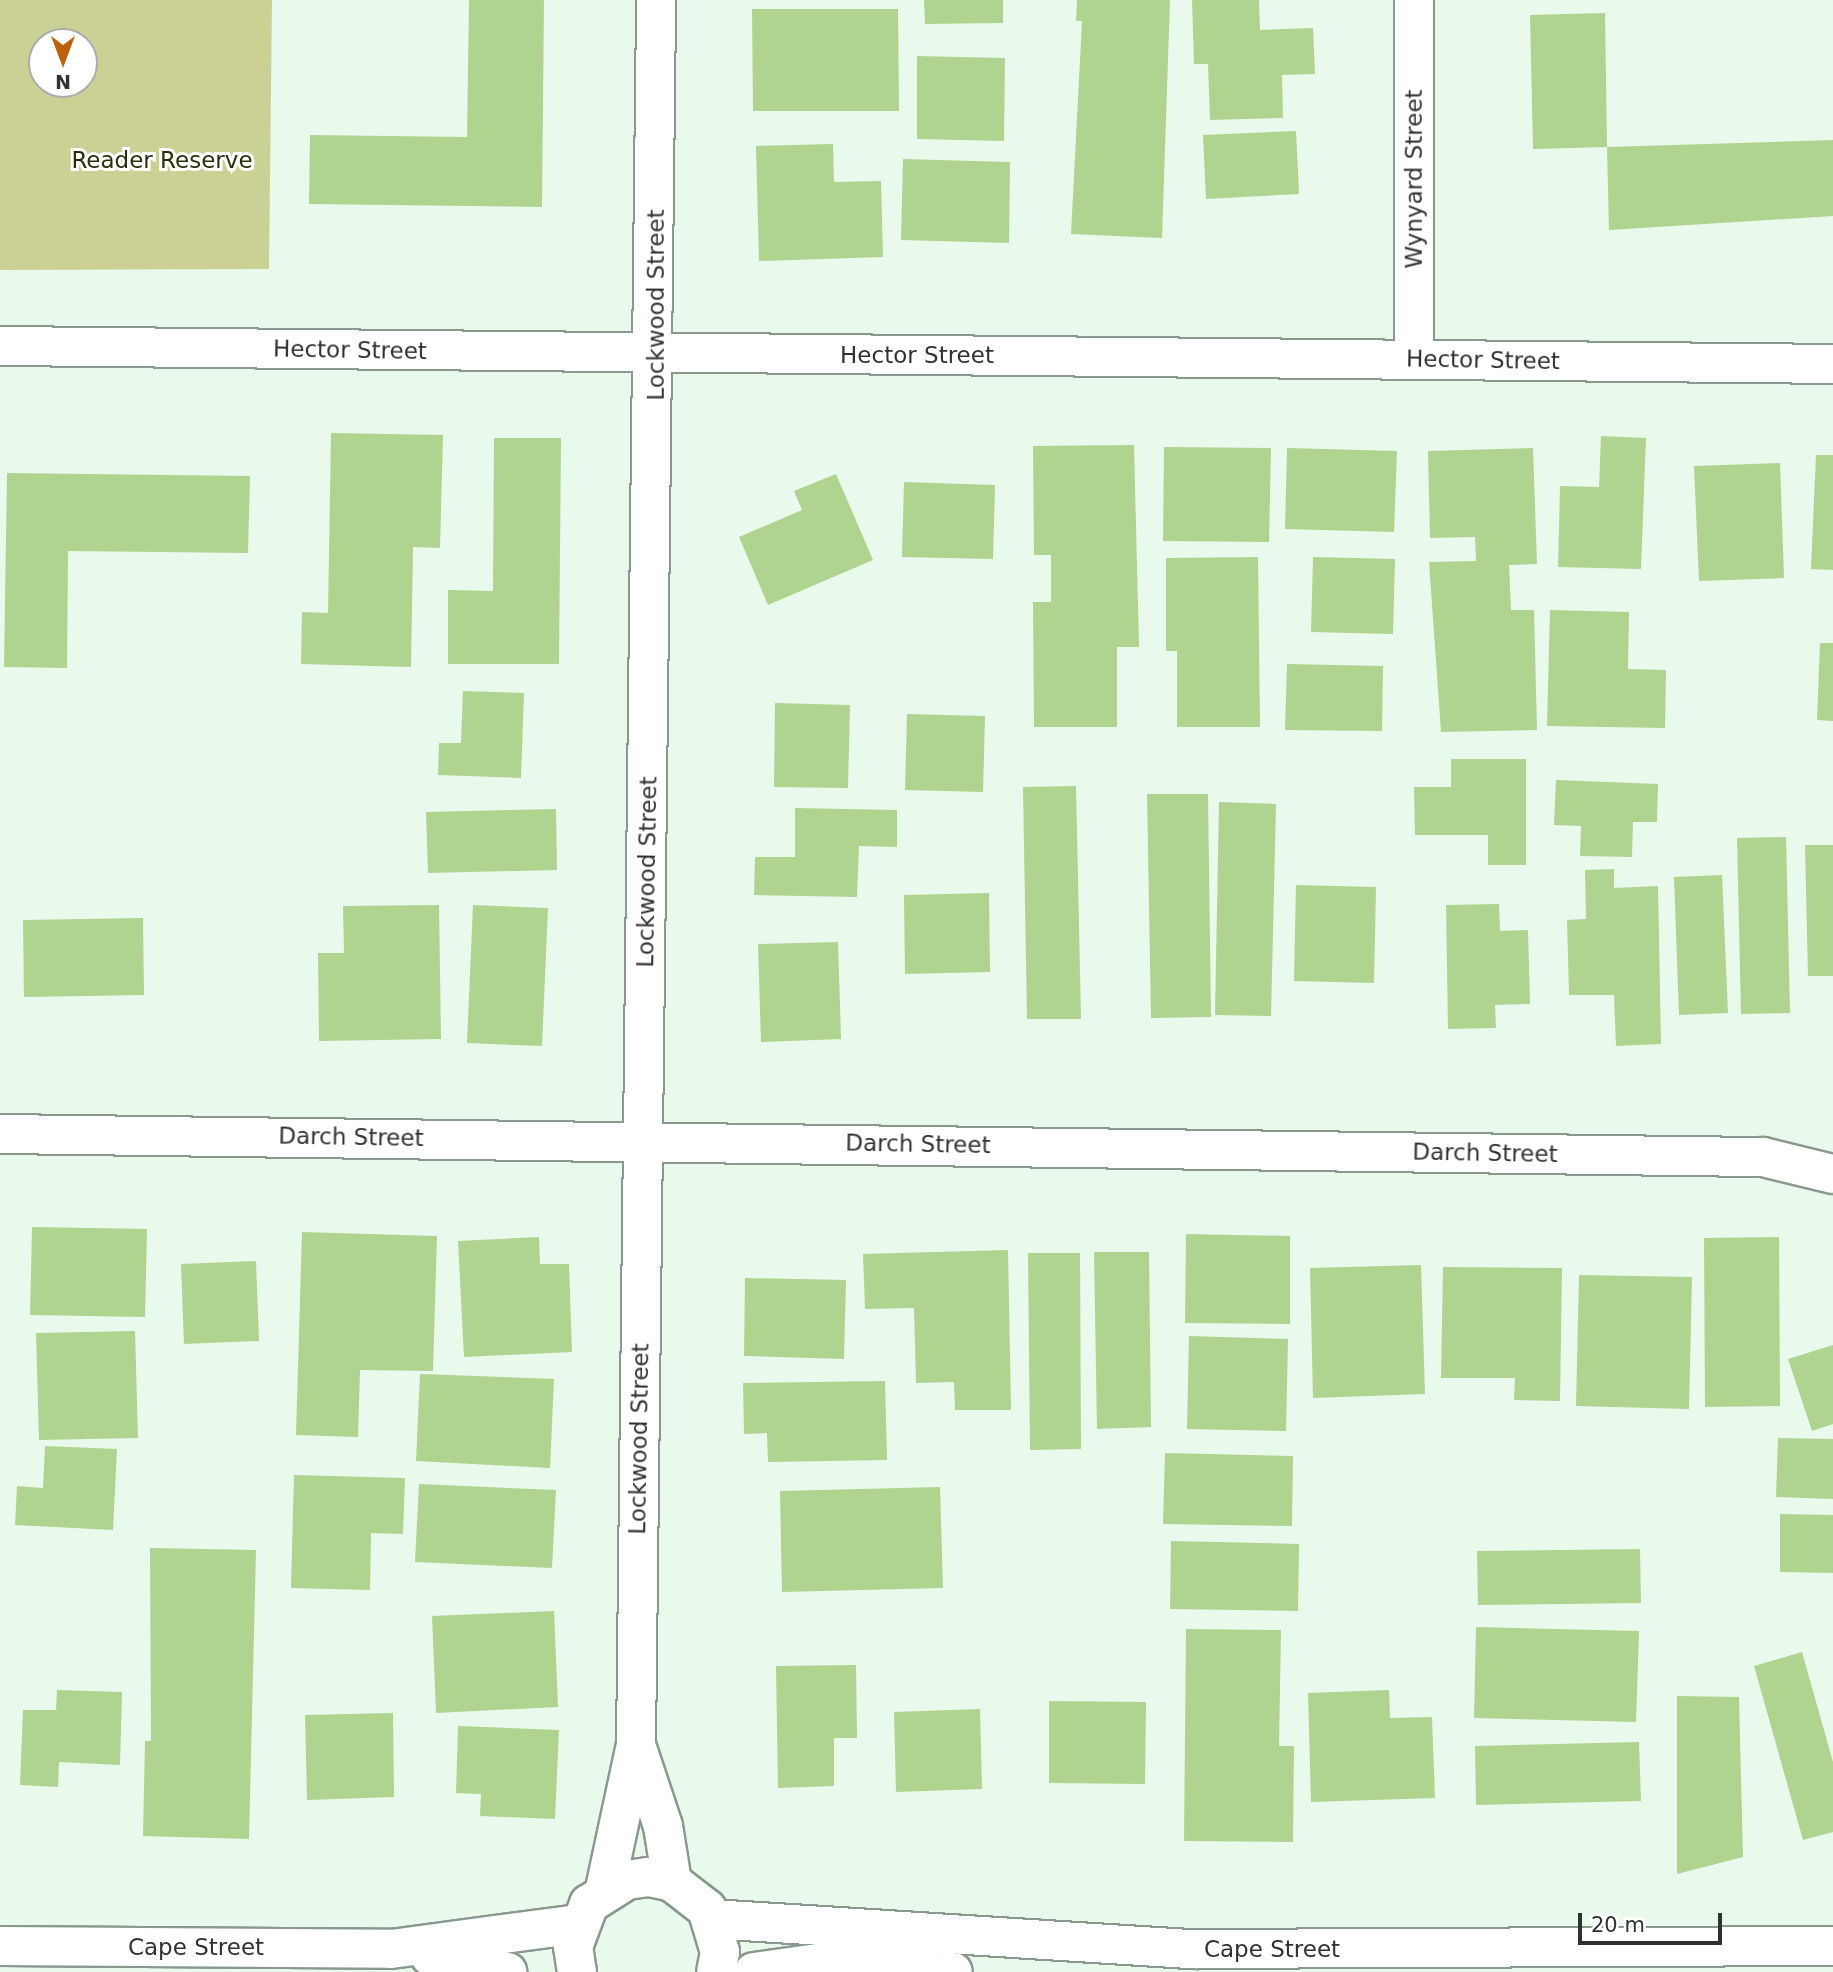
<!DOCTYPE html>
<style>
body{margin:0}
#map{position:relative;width:1833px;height:1972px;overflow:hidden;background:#e9f9ec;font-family:"DejaVu Sans",sans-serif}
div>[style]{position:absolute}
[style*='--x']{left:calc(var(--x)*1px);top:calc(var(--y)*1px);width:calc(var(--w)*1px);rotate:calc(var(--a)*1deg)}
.green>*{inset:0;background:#cbd195}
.building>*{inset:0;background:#afd490}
.roads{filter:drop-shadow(2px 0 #8a998d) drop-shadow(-2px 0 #8a998d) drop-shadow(0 2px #8a998d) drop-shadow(0 -2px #8a998d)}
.minor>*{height:38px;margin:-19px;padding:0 19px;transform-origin:19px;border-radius:19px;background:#fff}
span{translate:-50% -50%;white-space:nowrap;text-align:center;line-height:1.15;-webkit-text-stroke:6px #fff;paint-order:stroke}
.park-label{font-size:23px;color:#2c2e0c}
.street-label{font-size:23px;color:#2e332f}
.north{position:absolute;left:28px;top:28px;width:70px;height:70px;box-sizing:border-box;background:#fff;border:2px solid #abadac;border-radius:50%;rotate:180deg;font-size:19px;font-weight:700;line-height:28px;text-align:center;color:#2e332f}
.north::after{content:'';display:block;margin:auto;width:24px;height:32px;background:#bd620c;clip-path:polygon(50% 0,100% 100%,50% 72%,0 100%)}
.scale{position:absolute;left:1578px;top:1913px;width:144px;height:32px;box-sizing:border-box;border:4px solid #2e332f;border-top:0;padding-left:9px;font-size:21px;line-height:24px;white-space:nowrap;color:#2e332f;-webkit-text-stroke:5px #fff;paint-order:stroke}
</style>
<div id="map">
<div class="green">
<i style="clip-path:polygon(evenodd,0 0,272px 0,269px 269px,0 270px,0 0,42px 42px,84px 42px,84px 84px,42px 84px,42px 42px)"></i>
</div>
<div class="building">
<i style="clip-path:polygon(469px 0,544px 0,542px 207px,309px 204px,310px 135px,467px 137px)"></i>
<i style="clip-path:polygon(924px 0,1003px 0,1003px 23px,925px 24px)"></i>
<i style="clip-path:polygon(1077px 0,1170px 0,1162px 238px,1071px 234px,1082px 21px,1076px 21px)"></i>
<i style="clip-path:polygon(1192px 0,1259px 0,1260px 30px,1313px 28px,1315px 74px,1282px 75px,1283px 118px,1210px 120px,1208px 64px,1194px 64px)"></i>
<i style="clip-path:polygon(752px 9px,898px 9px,899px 111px,753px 111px)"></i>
<i style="clip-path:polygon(1605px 13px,1607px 147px,1533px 149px,1530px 15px)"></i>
<i style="clip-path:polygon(917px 56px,1005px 58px,1004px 141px,917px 139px)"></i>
<i style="clip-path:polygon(1296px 131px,1299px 194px,1206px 199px,1203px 135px)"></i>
<i style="clip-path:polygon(1833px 140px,1833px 216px,1609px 230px,1607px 147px)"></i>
<i style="clip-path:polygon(833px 144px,834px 182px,881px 181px,883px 257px,759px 261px,756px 146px)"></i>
<i style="clip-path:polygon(903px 159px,1010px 162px,1009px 243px,901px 240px)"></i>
<i style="clip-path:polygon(331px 433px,443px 435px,440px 548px,413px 547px,411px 667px,301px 664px,302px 612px,328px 613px)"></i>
<i style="clip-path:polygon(1601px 436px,1646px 438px,1641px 569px,1558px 567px,1560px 486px,1599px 487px)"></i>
<i style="clip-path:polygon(494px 438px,561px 438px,559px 664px,448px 664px,448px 590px,493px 591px)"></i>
<i style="clip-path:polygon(1134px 445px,1139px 647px,1117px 647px,1117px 727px,1034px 727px,1033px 602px,1051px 602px,1051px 555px,1034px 555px,1033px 446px)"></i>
<i style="clip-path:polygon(1164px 447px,1271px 448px,1269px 542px,1163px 541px)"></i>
<i style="clip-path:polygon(1287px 448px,1397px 451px,1394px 532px,1285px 529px)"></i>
<i style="clip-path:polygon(1533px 448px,1537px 564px,1509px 565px,1511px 610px,1534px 610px,1537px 730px,1441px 732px,1429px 562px,1476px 561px,1475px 537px,1430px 538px,1428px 451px)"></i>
<i style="clip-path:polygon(1816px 455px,1833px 455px,1833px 570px,1811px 569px)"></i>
<i style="clip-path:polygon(1780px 463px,1784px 578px,1699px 581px,1694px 466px)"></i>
<i style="clip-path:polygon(7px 473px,250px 476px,248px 553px,68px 551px,67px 668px,4px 667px)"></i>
<i style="clip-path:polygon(836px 474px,873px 560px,768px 605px,739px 537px,802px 510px,794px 491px)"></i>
<i style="clip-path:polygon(904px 482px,995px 485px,993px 559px,902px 557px)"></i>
<i style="clip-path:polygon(1258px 557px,1260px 727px,1177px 727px,1177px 651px,1166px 651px,1166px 558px)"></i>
<i style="clip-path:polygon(1313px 557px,1395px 559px,1393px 634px,1311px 632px)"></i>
<i style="clip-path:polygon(1550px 610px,1629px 612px,1628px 669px,1666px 670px,1665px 728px,1547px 726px)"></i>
<i style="clip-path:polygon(1820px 643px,1833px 643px,1833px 721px,1817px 720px)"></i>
<i style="clip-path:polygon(1287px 664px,1383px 666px,1382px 731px,1285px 730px)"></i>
<i style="clip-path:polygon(463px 691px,524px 693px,521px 778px,438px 775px,439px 743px,461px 743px)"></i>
<i style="clip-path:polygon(775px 703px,850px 705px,848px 788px,774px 787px)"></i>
<i style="clip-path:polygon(907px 714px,985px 716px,983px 792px,905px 790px)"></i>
<i style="clip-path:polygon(1451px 759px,1526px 759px,1526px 865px,1488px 865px,1488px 835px,1415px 835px,1414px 787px,1451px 787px)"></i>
<i style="clip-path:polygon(1556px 780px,1658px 784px,1657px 822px,1633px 822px,1632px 857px,1580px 856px,1581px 826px,1554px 825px)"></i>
<i style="clip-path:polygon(1076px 786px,1081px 1019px,1027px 1019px,1023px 787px)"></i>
<i style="clip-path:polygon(1147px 794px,1208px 794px,1211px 1017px,1151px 1018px)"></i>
<i style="clip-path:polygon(1219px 802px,1276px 804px,1271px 1016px,1215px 1015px)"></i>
<i style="clip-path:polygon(795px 808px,897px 810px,897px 847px,859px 846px,857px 897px,754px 895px,755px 857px,795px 857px)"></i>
<i style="clip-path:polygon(556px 809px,557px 870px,428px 873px,426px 812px)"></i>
<i style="clip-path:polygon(1786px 837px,1790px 1013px,1741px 1014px,1737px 838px)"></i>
<i style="clip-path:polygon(1805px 845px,1833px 845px,1833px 976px,1808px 976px)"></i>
<i style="clip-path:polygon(1614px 869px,1614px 888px,1658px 886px,1661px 1044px,1616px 1046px,1614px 995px,1569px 995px,1567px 920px,1586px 919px,1585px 870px)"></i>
<i style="clip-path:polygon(1722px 875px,1728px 1013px,1679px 1015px,1674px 877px)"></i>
<i style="clip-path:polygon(1296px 885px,1376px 887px,1374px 983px,1294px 981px)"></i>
<i style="clip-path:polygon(989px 893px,990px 972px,905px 974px,904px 895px)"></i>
<i style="clip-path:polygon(1499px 904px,1500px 931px,1528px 930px,1530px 1004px,1495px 1005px,1496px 1028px,1448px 1029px,1446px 905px)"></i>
<i style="clip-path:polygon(439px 905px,441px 1039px,319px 1041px,318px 953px,344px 953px,343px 906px)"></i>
<i style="clip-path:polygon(473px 905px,548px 908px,542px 1046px,467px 1043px)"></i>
<i style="clip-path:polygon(143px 918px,144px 995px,24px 997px,23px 920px)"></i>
<i style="clip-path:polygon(838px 942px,841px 1039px,761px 1042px,758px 944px)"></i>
<i style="clip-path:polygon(32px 1227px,147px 1229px,145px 1317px,30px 1315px)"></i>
<i style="clip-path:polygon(302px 1232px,437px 1236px,433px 1371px,360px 1370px,358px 1437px,296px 1435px)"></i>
<i style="clip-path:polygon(1186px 1234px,1290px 1236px,1290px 1324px,1185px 1323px)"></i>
<i style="clip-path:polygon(539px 1237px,540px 1264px,569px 1264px,572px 1352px,464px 1357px,458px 1241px)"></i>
<i style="clip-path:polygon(1779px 1237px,1780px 1406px,1705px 1407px,1704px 1238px)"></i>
<i style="clip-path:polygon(1008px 1250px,1011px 1410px,955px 1410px,954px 1382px,916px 1383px,914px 1308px,865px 1309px,863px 1254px)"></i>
<i style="clip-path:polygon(1094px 1252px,1149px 1252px,1151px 1427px,1097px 1429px)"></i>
<i style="clip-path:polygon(1028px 1253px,1080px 1253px,1081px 1449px,1030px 1450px)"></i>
<i style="clip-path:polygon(256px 1261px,259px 1341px,184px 1344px,181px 1264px)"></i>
<i style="clip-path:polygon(1421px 1265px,1425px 1394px,1313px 1398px,1310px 1268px)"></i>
<i style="clip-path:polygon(1443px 1267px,1562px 1268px,1560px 1401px,1514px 1400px,1515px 1378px,1441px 1378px)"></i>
<i style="clip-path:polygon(1579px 1275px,1692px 1277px,1689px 1409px,1576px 1406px)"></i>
<i style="clip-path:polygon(745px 1278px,846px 1280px,844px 1359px,744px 1356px)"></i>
<i style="clip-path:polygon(135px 1331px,138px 1438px,39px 1440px,36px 1333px)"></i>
<i style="clip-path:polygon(1189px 1336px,1288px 1339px,1286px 1431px,1187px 1429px)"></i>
<i style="clip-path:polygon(1833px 1345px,1833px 1424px,1812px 1431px,1788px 1359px)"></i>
<i style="clip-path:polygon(420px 1374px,554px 1379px,550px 1468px,416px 1461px)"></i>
<i style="clip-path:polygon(885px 1381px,887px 1460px,768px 1462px,767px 1433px,744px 1434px,743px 1383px)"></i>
<i style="clip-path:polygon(1778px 1438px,1833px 1439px,1833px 1499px,1776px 1497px)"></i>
<i style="clip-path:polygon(45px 1446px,117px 1449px,113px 1530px,15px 1525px,17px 1486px,43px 1488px)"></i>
<i style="clip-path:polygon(1165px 1453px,1293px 1456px,1292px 1526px,1163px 1524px)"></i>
<i style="clip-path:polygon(294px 1475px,405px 1478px,403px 1534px,371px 1533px,370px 1590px,291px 1588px)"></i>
<i style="clip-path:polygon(419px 1484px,556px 1490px,552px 1568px,415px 1562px)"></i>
<i style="clip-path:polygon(940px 1487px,943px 1588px,782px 1592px,780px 1491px)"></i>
<i style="clip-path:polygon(1780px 1514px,1833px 1515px,1833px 1573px,1780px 1572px)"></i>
<i style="clip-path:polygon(1171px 1541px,1299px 1544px,1298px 1611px,1170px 1609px)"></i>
<i style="clip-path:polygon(150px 1548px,256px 1550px,249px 1839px,143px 1836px,145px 1741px,151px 1741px)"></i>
<i style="clip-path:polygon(1640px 1549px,1641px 1603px,1478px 1605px,1477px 1551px)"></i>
<i style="clip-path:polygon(554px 1611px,558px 1707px,436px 1713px,432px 1616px)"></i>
<i style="clip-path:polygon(1476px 1627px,1639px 1631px,1636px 1722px,1474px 1718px)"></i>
<i style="clip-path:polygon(1186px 1629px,1281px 1630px,1279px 1746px,1294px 1746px,1293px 1842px,1184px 1841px)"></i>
<i style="clip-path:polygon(1802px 1652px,1833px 1762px,1833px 1832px,1803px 1840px,1754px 1666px)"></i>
<i style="clip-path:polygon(856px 1665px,857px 1738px,834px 1738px,834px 1786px,778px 1788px,776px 1666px)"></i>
<i style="clip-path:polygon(57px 1690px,122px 1692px,120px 1765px,59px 1762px,58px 1787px,20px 1785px,23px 1710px,56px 1710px)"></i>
<i style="clip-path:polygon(1389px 1690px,1390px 1718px,1432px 1717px,1435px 1798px,1311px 1802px,1308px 1693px)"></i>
<i style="clip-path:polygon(1677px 1696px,1739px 1697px,1743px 1857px,1677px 1874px)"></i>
<i style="clip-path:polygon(1049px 1701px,1146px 1702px,1145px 1784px,1049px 1783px)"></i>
<i style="clip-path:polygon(980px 1709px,982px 1789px,896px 1792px,894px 1712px)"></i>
<i style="clip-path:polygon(393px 1713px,394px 1797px,307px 1800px,305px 1715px)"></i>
<i style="clip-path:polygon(458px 1726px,559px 1730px,555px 1819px,480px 1816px,481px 1794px,456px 1793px)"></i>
<i style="clip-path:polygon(1639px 1742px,1641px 1801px,1476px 1805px,1475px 1746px)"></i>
</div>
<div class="roads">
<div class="minor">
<i style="--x:1414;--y:0;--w:359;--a:90"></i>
<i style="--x:0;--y:346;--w:1833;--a:0.56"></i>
<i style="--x:0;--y:1134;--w:1763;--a:0.75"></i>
<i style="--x:1763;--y:1157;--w:72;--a:13.7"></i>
<i style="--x:636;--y:1745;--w:85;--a:71.6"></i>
<i style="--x:663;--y:1826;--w:57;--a:80.9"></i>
<i style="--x:605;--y:1889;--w:147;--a:-77.9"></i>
<i style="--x:636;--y:1745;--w:1745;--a:-89.34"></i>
<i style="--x:712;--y:1919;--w:483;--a:3.6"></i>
<i style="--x:1194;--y:1949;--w:639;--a:-0.27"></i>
<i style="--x:0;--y:1946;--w:391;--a:0.4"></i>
<i style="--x:391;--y:1949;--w:189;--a:-7.6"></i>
<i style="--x:430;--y:1956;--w:79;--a:11.7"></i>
<i style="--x:577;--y:1972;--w:25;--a:-99"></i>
<i style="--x:573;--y:1947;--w:46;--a:-69.6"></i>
<i style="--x:589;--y:1904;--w:45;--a:-32.3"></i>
<i style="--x:627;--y:1880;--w:22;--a:-8"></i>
<i style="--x:649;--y:1877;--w:24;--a:12"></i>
<i style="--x:672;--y:1882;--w:44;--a:37.6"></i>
<i style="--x:707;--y:1909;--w:45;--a:73.2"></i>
<i style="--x:720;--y:1952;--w:20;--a:101"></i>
<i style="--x:754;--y:1972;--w:66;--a:-7.9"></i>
<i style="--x:819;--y:1963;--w:134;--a:3.8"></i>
</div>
</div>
<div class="park-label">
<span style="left:162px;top:160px">Reader Reserve</span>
</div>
<div class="street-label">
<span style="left:1414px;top:179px;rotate:-90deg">Wynyard Street</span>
<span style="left:656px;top:305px;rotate:-90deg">Lockwood Street</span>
<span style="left:350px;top:350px;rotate:1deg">Hector Street</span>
<span style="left:917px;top:355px">Hector Street</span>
<span style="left:1483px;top:360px;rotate:1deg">Hector Street</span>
<span style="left:647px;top:872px;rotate:-89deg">Lockwood Street</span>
<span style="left:351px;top:1137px;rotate:1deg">Darch Street</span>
<span style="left:918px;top:1144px;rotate:1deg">Darch Street</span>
<span style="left:1485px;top:1153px;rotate:1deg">Darch Street</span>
<span style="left:639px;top:1439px;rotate:-89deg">Lockwood Street</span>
<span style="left:196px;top:1947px">Cape Street</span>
<span style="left:1272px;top:1949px">Cape Street</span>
</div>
<div class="north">N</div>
<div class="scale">20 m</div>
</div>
